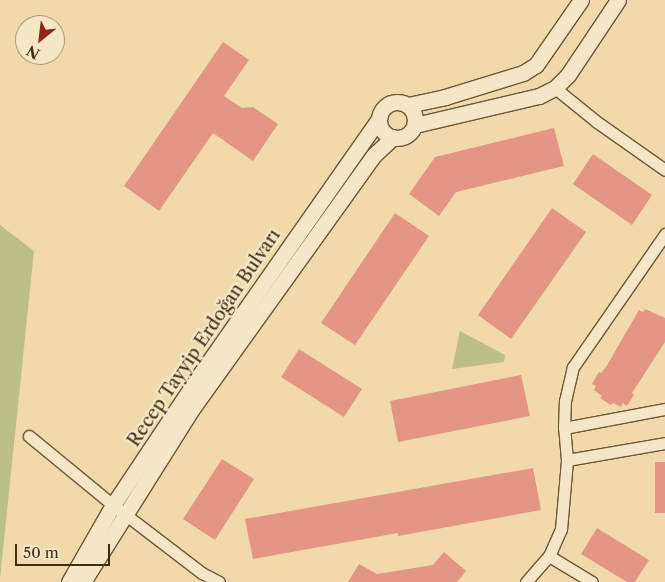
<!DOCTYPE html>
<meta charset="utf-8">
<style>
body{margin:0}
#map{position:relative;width:665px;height:582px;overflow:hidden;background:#f1d9ab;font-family:"Libre Caslon Text",serif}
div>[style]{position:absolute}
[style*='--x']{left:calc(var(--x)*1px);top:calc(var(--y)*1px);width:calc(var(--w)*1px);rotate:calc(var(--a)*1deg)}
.green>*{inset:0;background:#bcbf87}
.building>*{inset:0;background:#e39685}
.roads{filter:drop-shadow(1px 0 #6f5639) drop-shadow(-1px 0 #6f5639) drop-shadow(0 1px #6f5639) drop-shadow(0 -1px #6f5639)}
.minor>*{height:11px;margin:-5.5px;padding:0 5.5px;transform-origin:5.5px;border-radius:5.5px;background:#f6e6c8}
.tertiary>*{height:15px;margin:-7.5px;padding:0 7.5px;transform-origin:7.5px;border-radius:7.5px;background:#f6e6c8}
.tertiary>.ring{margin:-7.5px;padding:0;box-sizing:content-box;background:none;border:15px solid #f6e6c8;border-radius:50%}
span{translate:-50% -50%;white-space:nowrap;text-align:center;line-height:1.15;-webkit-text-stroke:5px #f6e6c8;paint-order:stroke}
.street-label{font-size:18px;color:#442b13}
.north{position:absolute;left:15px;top:15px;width:50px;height:50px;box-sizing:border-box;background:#f6e6c8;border:1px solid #af9b80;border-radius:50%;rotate:209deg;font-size:14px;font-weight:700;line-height:20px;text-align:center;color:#442b13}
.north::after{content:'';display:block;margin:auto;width:18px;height:22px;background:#8f2418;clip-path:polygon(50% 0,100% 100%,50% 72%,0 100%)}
.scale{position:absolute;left:15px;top:544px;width:95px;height:22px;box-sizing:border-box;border:2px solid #442b13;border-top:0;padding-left:6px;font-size:15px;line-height:18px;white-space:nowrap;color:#442b13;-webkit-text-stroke:4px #f6e6c8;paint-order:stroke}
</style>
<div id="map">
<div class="green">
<i style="clip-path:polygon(0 225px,34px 251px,0 579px)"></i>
<i style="clip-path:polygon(460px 331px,505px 355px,504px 362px,452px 369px)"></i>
</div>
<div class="building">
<i style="clip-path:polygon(223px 42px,249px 60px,224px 96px,242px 108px,253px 107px,278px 124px,253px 161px,213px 133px,159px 211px,124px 186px)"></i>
<i style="clip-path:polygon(554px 128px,564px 166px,456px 192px,439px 216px,409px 194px,435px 157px)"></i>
<i style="clip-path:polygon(593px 154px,652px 195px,632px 225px,573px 184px)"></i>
<i style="clip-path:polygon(552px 208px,586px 232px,511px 339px,478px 315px)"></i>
<i style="clip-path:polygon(395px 213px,429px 236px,355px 345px,321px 323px)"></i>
<i style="clip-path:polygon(645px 309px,665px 318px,665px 342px,632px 393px,634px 395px,627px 406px,623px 403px,621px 407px,613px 403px,611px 405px,600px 398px,602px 396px,594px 390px,596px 386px,592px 384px,599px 372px,601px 373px,606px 367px,639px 310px,643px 312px)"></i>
<i style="clip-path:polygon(299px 349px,362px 389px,344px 417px,281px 377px)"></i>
<i style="clip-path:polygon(521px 375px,530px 416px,398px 442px,390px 401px)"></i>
<i style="clip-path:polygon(222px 459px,254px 479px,215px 540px,183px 519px)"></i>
<i style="clip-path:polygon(655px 462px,665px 462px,665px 513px,655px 513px)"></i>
<i style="clip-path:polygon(533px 468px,541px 510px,398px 536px,398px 533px,253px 559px,245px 519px)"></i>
<i style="clip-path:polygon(597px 528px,649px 560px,635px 582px,627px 582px,581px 554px)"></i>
<i style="clip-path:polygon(444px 552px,466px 571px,457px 582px,348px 582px,359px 564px,377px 574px,433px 565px)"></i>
</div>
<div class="roads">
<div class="minor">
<i style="--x:555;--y:88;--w:54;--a:39"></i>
<i style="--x:597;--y:122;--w:83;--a:35.2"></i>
<i style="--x:564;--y:428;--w:103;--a:-10.7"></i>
<i style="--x:29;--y:436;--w:109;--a:39.4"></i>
<i style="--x:113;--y:505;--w:112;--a:37.4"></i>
<i style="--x:202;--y:573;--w:19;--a:28"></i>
<i style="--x:567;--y:460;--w:99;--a:-9.8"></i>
<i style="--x:549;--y:556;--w:50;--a:31.2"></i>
<i style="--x:526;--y:582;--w:35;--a:-49"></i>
<i style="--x:549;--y:556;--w:30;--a:-66"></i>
<i style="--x:561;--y:529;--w:69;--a:-85"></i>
<i style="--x:567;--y:460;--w:32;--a:-95"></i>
<i style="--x:564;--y:428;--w:27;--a:-88"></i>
<i style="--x:565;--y:401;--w:35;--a:-77"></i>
<i style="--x:573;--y:367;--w:162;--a:-55.3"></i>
</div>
<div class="tertiary">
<i class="ring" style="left:379px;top:102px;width:21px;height:21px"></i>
<i style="--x:408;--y:105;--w:38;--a:-12"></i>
<i style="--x:445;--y:97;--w:82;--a:-17.1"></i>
<i style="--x:523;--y:73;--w:15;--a:-32"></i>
<i style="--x:536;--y:65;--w:79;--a:-55.3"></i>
<i style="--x:415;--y:125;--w:127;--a:-13.2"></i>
<i style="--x:539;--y:96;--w:18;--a:-27"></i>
<i style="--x:555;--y:88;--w:18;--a:-45"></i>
<i style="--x:568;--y:75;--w:90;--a:-56.3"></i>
<i style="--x:69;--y:582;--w:89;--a:-60.3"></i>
<i style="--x:113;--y:505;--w:159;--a:-56.3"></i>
<i style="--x:201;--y:373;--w:309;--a:-55"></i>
<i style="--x:83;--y:582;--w:204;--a:-57.8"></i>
<i style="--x:192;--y:409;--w:312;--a:-54.4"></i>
<i style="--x:374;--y:155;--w:26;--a:-43"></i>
</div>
</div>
<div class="street-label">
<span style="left:204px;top:338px;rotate:-56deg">Recep Tayyip Erdoğan Bulvarı</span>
</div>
<div class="north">N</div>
<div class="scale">50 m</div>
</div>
